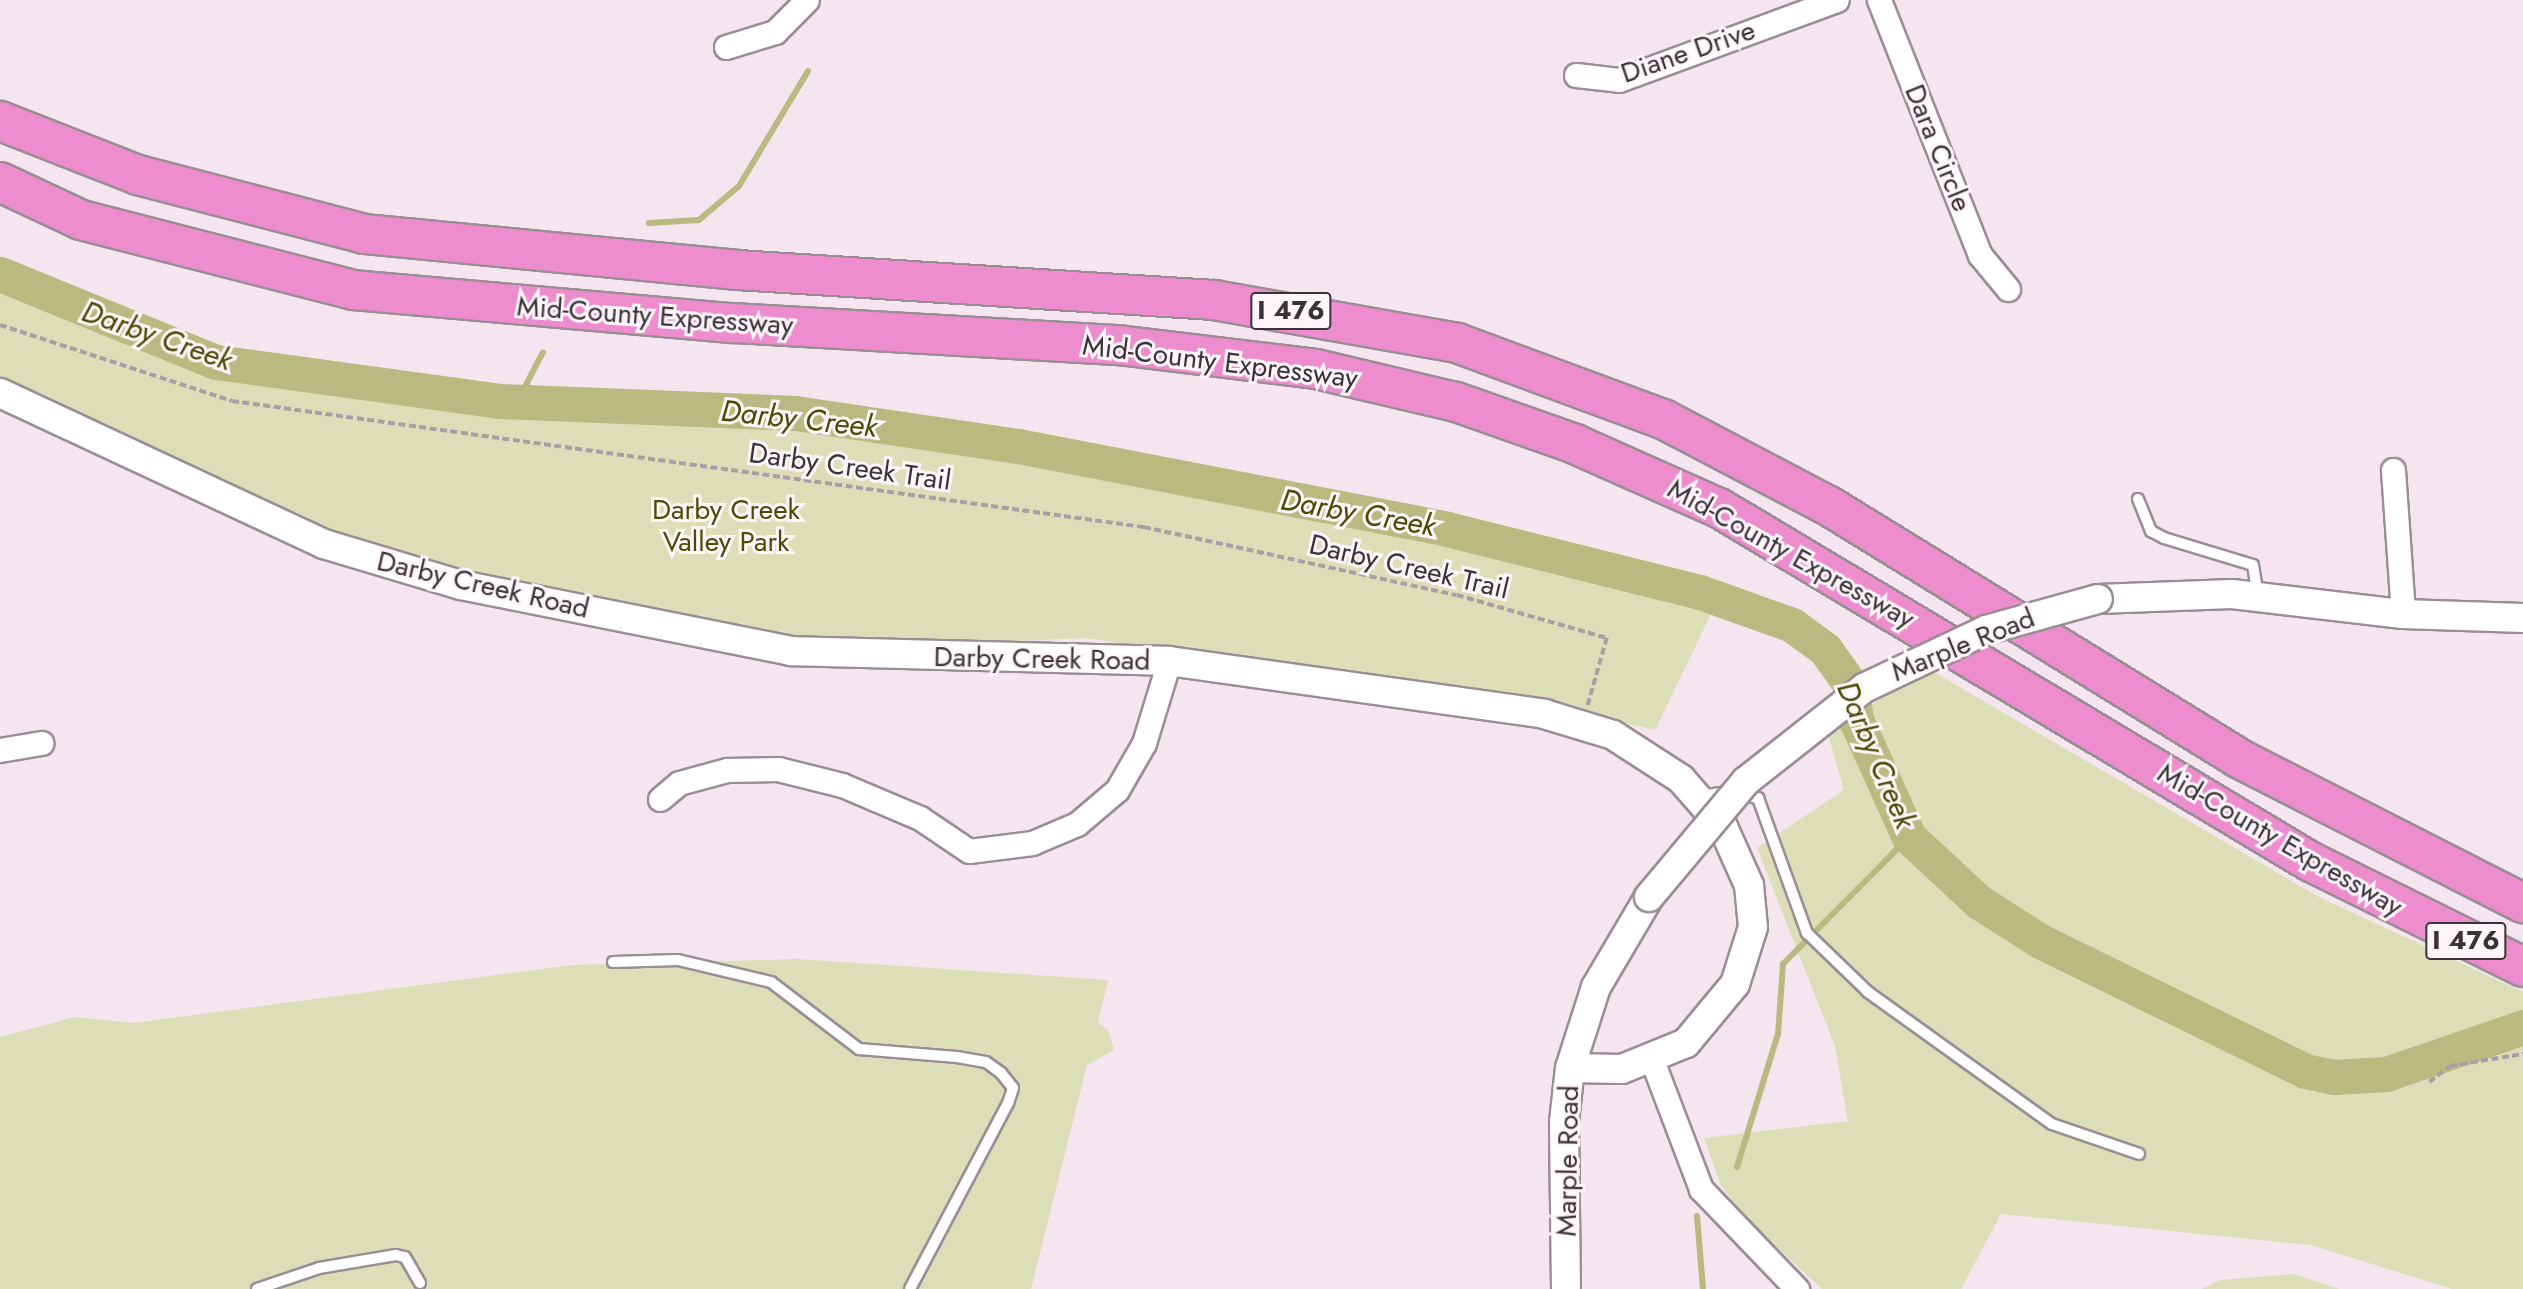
<!DOCTYPE html>
<style>
body{margin:0}
#map{position:relative;width:2523px;height:1289px;overflow:hidden;background:#f5e5ef;font-family:Jost,sans-serif}
div>[style]{position:absolute}
[style*='--x']{left:calc(var(--x)*1px);top:calc(var(--y)*1px);width:calc(var(--w)*1px);rotate:calc(var(--a)*1deg)}
.green>*{inset:0;background:#dbdeb6}
.stream>*{height:6px;margin:-3px;padding:0 3px;transform-origin:3px;border-radius:3px;background:#b8ba80}
.river>*{height:35px;margin:-17.5px;padding:0 17.5px;transform-origin:17.5px;border-radius:17.5px;background:#b8ba80}
.path>*{height:3.5px;margin-top:-1.75px;transform-origin:0;background:repeating-linear-gradient(90deg,#aa9ea6 0 7px,transparent 0 10.5px)}
.roads{filter:drop-shadow(2px 0 #9b8d95) drop-shadow(-2px 0 #9b8d95) drop-shadow(0 2px #9b8d95) drop-shadow(0 -2px #9b8d95)}
.service>*{height:10px;margin:-5px;padding:0 5px;transform-origin:5px;border-radius:5px;background:#fff}
.minor>*{height:23px;margin:-11.5px;padding:0 11.5px;transform-origin:11.5px;border-radius:11.5px;background:#fff}
.tertiary>*{height:28px;margin:-14px;padding:0 14px;transform-origin:14px;border-radius:14px;background:#fff}
.motorway>*{height:38px;margin:-19px;padding:0 19px;transform-origin:19px;border-radius:19px;background:#ee8dce}
.bridges{filter:drop-shadow(2px 0 #9b8d95) drop-shadow(-2px 0 #9b8d95) drop-shadow(0 2px #9b8d95) drop-shadow(0 -2px #9b8d95)}
.tertiary-bridge>*{height:28px;margin:-14px;padding:0 14px;transform-origin:14px;border-radius:14px;background:#fff}
span{translate:-50% -50%;white-space:nowrap;text-align:center;line-height:1.15;-webkit-text-stroke:6px #fef5fa;paint-order:stroke}
.shield-label span{padding:2px 5px;background:#fef5fa;border:2px solid;border-radius:5px;-webkit-text-stroke-width:0}
.shield-label{font-size:26px;color:#393337;font-weight:700}
.street-label{font-size:28px;color:#393337}
.park-label{font-size:28px;color:#4c4d05}
.water-label{font-size:30px;color:#4a4a01;font-style:italic}
</style>
<div id="map">
<div class="green">
<i style="clip-path:polygon(0 284px,213px 370px,534px 413px,732px 418px,999px 451px,1487px 548px,1715px 606px,1655px 730px,1521px 700px,1085px 638px,846px 648px,704px 633px,323px 539px,0 384px)"></i>
<i style="clip-path:polygon(1927px 668px,2319px 897px,2523px 992px,2523px 1289px,2452px 1289px,2311px 1245px,2001px 1214px,1961px 1289px,1822px 1289px,1753px 1225px,1721px 1186px,1704px 1138px,1848px 1121px,1835px 1046px,1757px 848px,1844px 790px,1828px 734px)"></i>
<i style="clip-path:polygon(798px 959px,1108px 980px,1098px 1023px,1108px 1030px,1114px 1050px,1087px 1065px,1031px 1289px,0 1289px,0 1037px,75px 1017px,134px 1023px,572px 965px)"></i>
<i style="clip-path:polygon(2294px 1274px,2339px 1289px,2202px 1289px,2220px 1280px)"></i>
</div>
<div class="stream">
<i style="--x:649;--y:223;--w:50;--a:-3.4"></i>
<i style="--x:699;--y:220;--w:52;--a:-40.4"></i>
<i style="--x:739;--y:186;--w:134;--a:-59"></i>
<i style="--x:517;--y:402;--w:56;--a:-62.5"></i>
<i style="--x:1737;--y:1167;--w:139;--a:-72.9"></i>
<i style="--x:1778;--y:1034;--w:70;--a:-85.9"></i>
<i style="--x:1783;--y:964;--w:179;--a:-45.2"></i>
<i style="--x:1697;--y:1216;--w:73;--a:85.3"></i>
</div>
<div class="river">
<i style="--x:0;--y:274;--w:233;--a:22.2"></i>
<i style="--x:216;--y:362;--w:286;--a:7.8"></i>
<i style="--x:499;--y:401;--w:296;--a:2.3"></i>
<i style="--x:795;--y:413;--w:225;--a:8.4"></i>
<i style="--x:1018;--y:446;--w:437;--a:10.9"></i>
<i style="--x:1447;--y:529;--w:261;--a:14"></i>
<i style="--x:1700;--y:592;--w:98;--a:19.7"></i>
<i style="--x:1792;--y:625;--w:41;--a:36"></i>
<i style="--x:1825;--y:649;--w:43;--a:54.5"></i>
<i style="--x:1850;--y:684;--w:39;--a:80"></i>
<i style="--x:1857;--y:722;--w:126;--a:65.7"></i>
<i style="--x:1909;--y:837;--w:96;--a:42.9"></i>
<i style="--x:1979;--y:902;--w:72;--a:32.6"></i>
<i style="--x:2040;--y:941;--w:295;--a:26.1"></i>
<i style="--x:2305;--y:1071;--w:30;--a:12"></i>
<i style="--x:2334;--y:1077;--w:52;--a:-3.3"></i>
<i style="--x:2386;--y:1074;--w:145;--a:-18.9"></i>
</div>
<div class="path">
<i style="--x:0;--y:325;--w:244;--a:18.1"></i>
<i style="--x:232;--y:401;--w:921;--a:7.87"></i>
<i style="--x:1144;--y:527;--w:320;--a:12.3"></i>
<i style="--x:1457;--y:595;--w:156;--a:16"></i>
<i style="--x:1607;--y:638;--w:70;--a:105.8"></i>
<i style="--x:2429;--y:1082;--w:26;--a:-37"></i>
<i style="--x:2450;--y:1066;--w:74;--a:-9.3"></i>
</div>
<div class="roads">
<div class="service">
<i style="--x:2138;--y:499;--w:35;--a:68"></i>
<i style="--x:2151;--y:531;--w:15;--a:28"></i>
<i style="--x:2164;--y:538;--w:93;--a:16.9"></i>
<i style="--x:2253;--y:565;--w:30;--a:81"></i>
<i style="--x:1701;--y:796;--w:26;--a:-9"></i>
<i style="--x:1727;--y:792;--w:32;--a:11"></i>
<i style="--x:1758;--y:798;--w:144;--a:70.1"></i>
<i style="--x:1807;--y:933;--w:85;--a:44"></i>
<i style="--x:1868;--y:992;--w:226;--a:35.7"></i>
<i style="--x:2052;--y:1124;--w:92;--a:19"></i>
<i style="--x:613;--y:962;--w:65;--a:-1.8"></i>
<i style="--x:678;--y:960;--w:96;--a:13.3"></i>
<i style="--x:771;--y:982;--w:111;--a:37.3"></i>
<i style="--x:859;--y:1049;--w:98;--a:4.7"></i>
<i style="--x:957;--y:1057;--w:29;--a:10"></i>
<i style="--x:986;--y:1062;--w:19;--a:36"></i>
<i style="--x:1001;--y:1073;--w:19;--a:51"></i>
<i style="--x:1013;--y:1088;--w:16;--a:108"></i>
<i style="--x:1008;--y:1103;--w:210;--a:117.8"></i>
<i style="--x:257;--y:1289;--w:65;--a:-18.7"></i>
<i style="--x:319;--y:1268;--w:78;--a:-9.6"></i>
<i style="--x:396;--y:1255;--w:9;--a:13"></i>
<i style="--x:405;--y:1257;--w:30;--a:60"></i>
</div>
<div class="minor">
<i style="--x:1879;--y:0;--w:274;--a:68.4"></i>
<i style="--x:1980;--y:255;--w:44;--a:50.5"></i>
<i style="--x:726;--y:47;--w:51;--a:-17"></i>
<i style="--x:775;--y:32;--w:45;--a:-45"></i>
<i style="--x:1576;--y:75;--w:43;--a:6.6"></i>
<i style="--x:1619;--y:80;--w:232;--a:-20.2"></i>
<i style="--x:2393;--y:470;--w:144;--a:86"></i>
<i style="--x:0;--y:750;--w:42;--a:-9.7"></i>
<i style="--x:660;--y:799;--w:25;--a:-40"></i>
<i style="--x:679;--y:783;--w:50;--a:-15.2"></i>
<i style="--x:727;--y:770;--w:51;--a:-1.1"></i>
<i style="--x:778;--y:769;--w:66;--a:14"></i>
<i style="--x:842;--y:785;--w:85;--a:22.9"></i>
<i style="--x:920;--y:818;--w:59;--a:34"></i>
<i style="--x:969;--y:851;--w:64;--a:-7.2"></i>
<i style="--x:1032;--y:843;--w:49;--a:-22.9"></i>
<i style="--x:1077;--y:824;--w:52;--a:-40.4"></i>
<i style="--x:1117;--y:790;--w:54;--a:-60.1"></i>
<i style="--x:1144;--y:743;--w:86;--a:-73"></i>
<i style="--x:1652;--y:1060;--w:138;--a:69.2"></i>
<i style="--x:1701;--y:1189;--w:139;--a:46.2"></i>
</div>
<div class="tertiary">
<i style="--x:0;--y:393;--w:357;--a:25"></i>
<i style="--x:324;--y:544;--w:143;--a:16.7"></i>
<i style="--x:461;--y:585;--w:337;--a:11.3"></i>
<i style="--x:791;--y:651;--w:378;--a:1.5"></i>
<i style="--x:1169;--y:661;--w:379;--a:8"></i>
<i style="--x:1544;--y:714;--w:72;--a:16.9"></i>
<i style="--x:1613;--y:735;--w:81;--a:32.9"></i>
<i style="--x:1681;--y:779;--w:64;--a:48.8"></i>
<i style="--x:1723;--y:827;--w:64;--a:65.9"></i>
<i style="--x:1749;--y:885;--w:42;--a:84.6"></i>
<i style="--x:1753;--y:927;--w:60;--a:107.5"></i>
<i style="--x:1735;--y:984;--w:77;--a:129.7"></i>
<i style="--x:1686;--y:1043;--w:69;--a:157.9"></i>
<i style="--x:1622;--y:1069;--w:52;--a:-178.9"></i>
<i style="--x:2098;--y:599;--w:134;--a:-2.1"></i>
<i style="--x:2232;--y:594;--w:172;--a:6.7"></i>
<i style="--x:2403;--y:614;--w:120;--a:1.9"></i>
<i style="--x:1566;--y:1289;--w:167;--a:-90.7"></i>
<i style="--x:1564;--y:1122;--w:54;--a:-83.7"></i>
<i style="--x:1570;--y:1068;--w:85;--a:-72.2"></i>
<i style="--x:1596;--y:987;--w:104;--a:-59.5"></i>
</div>
<div class="motorway">
<i style="--x:0;--y:121;--w:148;--a:21.4"></i>
<i style="--x:138;--y:175;--w:234;--a:14.6"></i>
<i style="--x:364;--y:234;--w:375;--a:5.5"></i>
<i style="--x:737;--y:270;--w:478;--a:3.6"></i>
<i style="--x:1214;--y:300;--w:247;--a:10"></i>
<i style="--x:1457;--y:343;--w:220;--a:20.3"></i>
<i style="--x:1663;--y:419;--w:187;--a:27.7"></i>
<i style="--x:1829;--y:506;--w:480;--a:31.6"></i>
<i style="--x:2238;--y:758;--w:320;--a:27"></i>
<i style="--x:0;--y:182;--w:89;--a:25.1"></i>
<i style="--x:81;--y:220;--w:281;--a:14.4"></i>
<i style="--x:353;--y:290;--w:381;--a:5"></i>
<i style="--x:733;--y:323;--w:386;--a:3.3"></i>
<i style="--x:1118;--y:345;--w:199;--a:6.9"></i>
<i style="--x:1316;--y:369;--w:144;--a:13.3"></i>
<i style="--x:1456;--y:402;--w:126;--a:19.4"></i>
<i style="--x:1575;--y:444;--w:158;--a:24"></i>
<i style="--x:1719;--y:508;--w:690;--a:30.88"></i>
<i style="--x:2311;--y:862;--w:237;--a:26.3"></i>
</div>
</div>
<div class="bridges">
<div class="tertiary-bridge">
<i style="--x:1649;--y:897;--w:151;--a:-50.1"></i>
<i style="--x:1746;--y:781;--w:150;--a:-38.2"></i>
<i style="--x:1864;--y:688;--w:135;--a:-25.4"></i>
<i style="--x:1986;--y:630;--w:116;--a:-15.5"></i>
</div>
</div>
<div class="shield-label">
<span style="left:1291px;top:311px">I 476</span>
<span style="left:2466px;top:941px">I 476</span>
</div>
<div class="street-label">
<span style="left:1688px;top:52px;rotate:-19deg">Diane Drive</span>
<span style="left:1938px;top:148px;rotate:68deg">Dara Circle</span>
<span style="left:655px;top:316px;rotate:4deg">Mid-County Expressway</span>
<span style="left:1220px;top:362px;rotate:7deg">Mid-County Expressway</span>
<span style="left:850px;top:467px;rotate:8deg">Darby Creek Trail</span>
<span style="left:1791px;top:554px;rotate:29deg">Mid-County Expressway</span>
<span style="left:1409px;top:567px;rotate:13deg">Darby Creek Trail</span>
<span style="left:483px;top:585px;rotate:13deg">Darby Creek Road</span>
<span style="left:1963px;top:645px;rotate:-22deg">Marple Road</span>
<span style="left:1042px;top:659px;rotate:1deg">Darby Creek Road</span>
<span style="left:2280px;top:840px;rotate:30deg">Mid-County Expressway</span>
<span style="left:1568px;top:1161px;rotate:-89deg">Marple Road</span>
</div>
<div class="park-label">
<span style="left:726px;top:526px">Darby Creek<br>Valley Park</span>
</div>
<div class="water-label">
<span style="left:157px;top:336px;rotate:19deg">Darby Creek</span>
<span style="left:799px;top:419px;rotate:6deg">Darby Creek</span>
<span style="left:1358px;top:513px;rotate:10deg">Darby Creek</span>
<span style="left:1876px;top:755px;rotate:67deg">Darby Creek</span>
</div>
</div>
